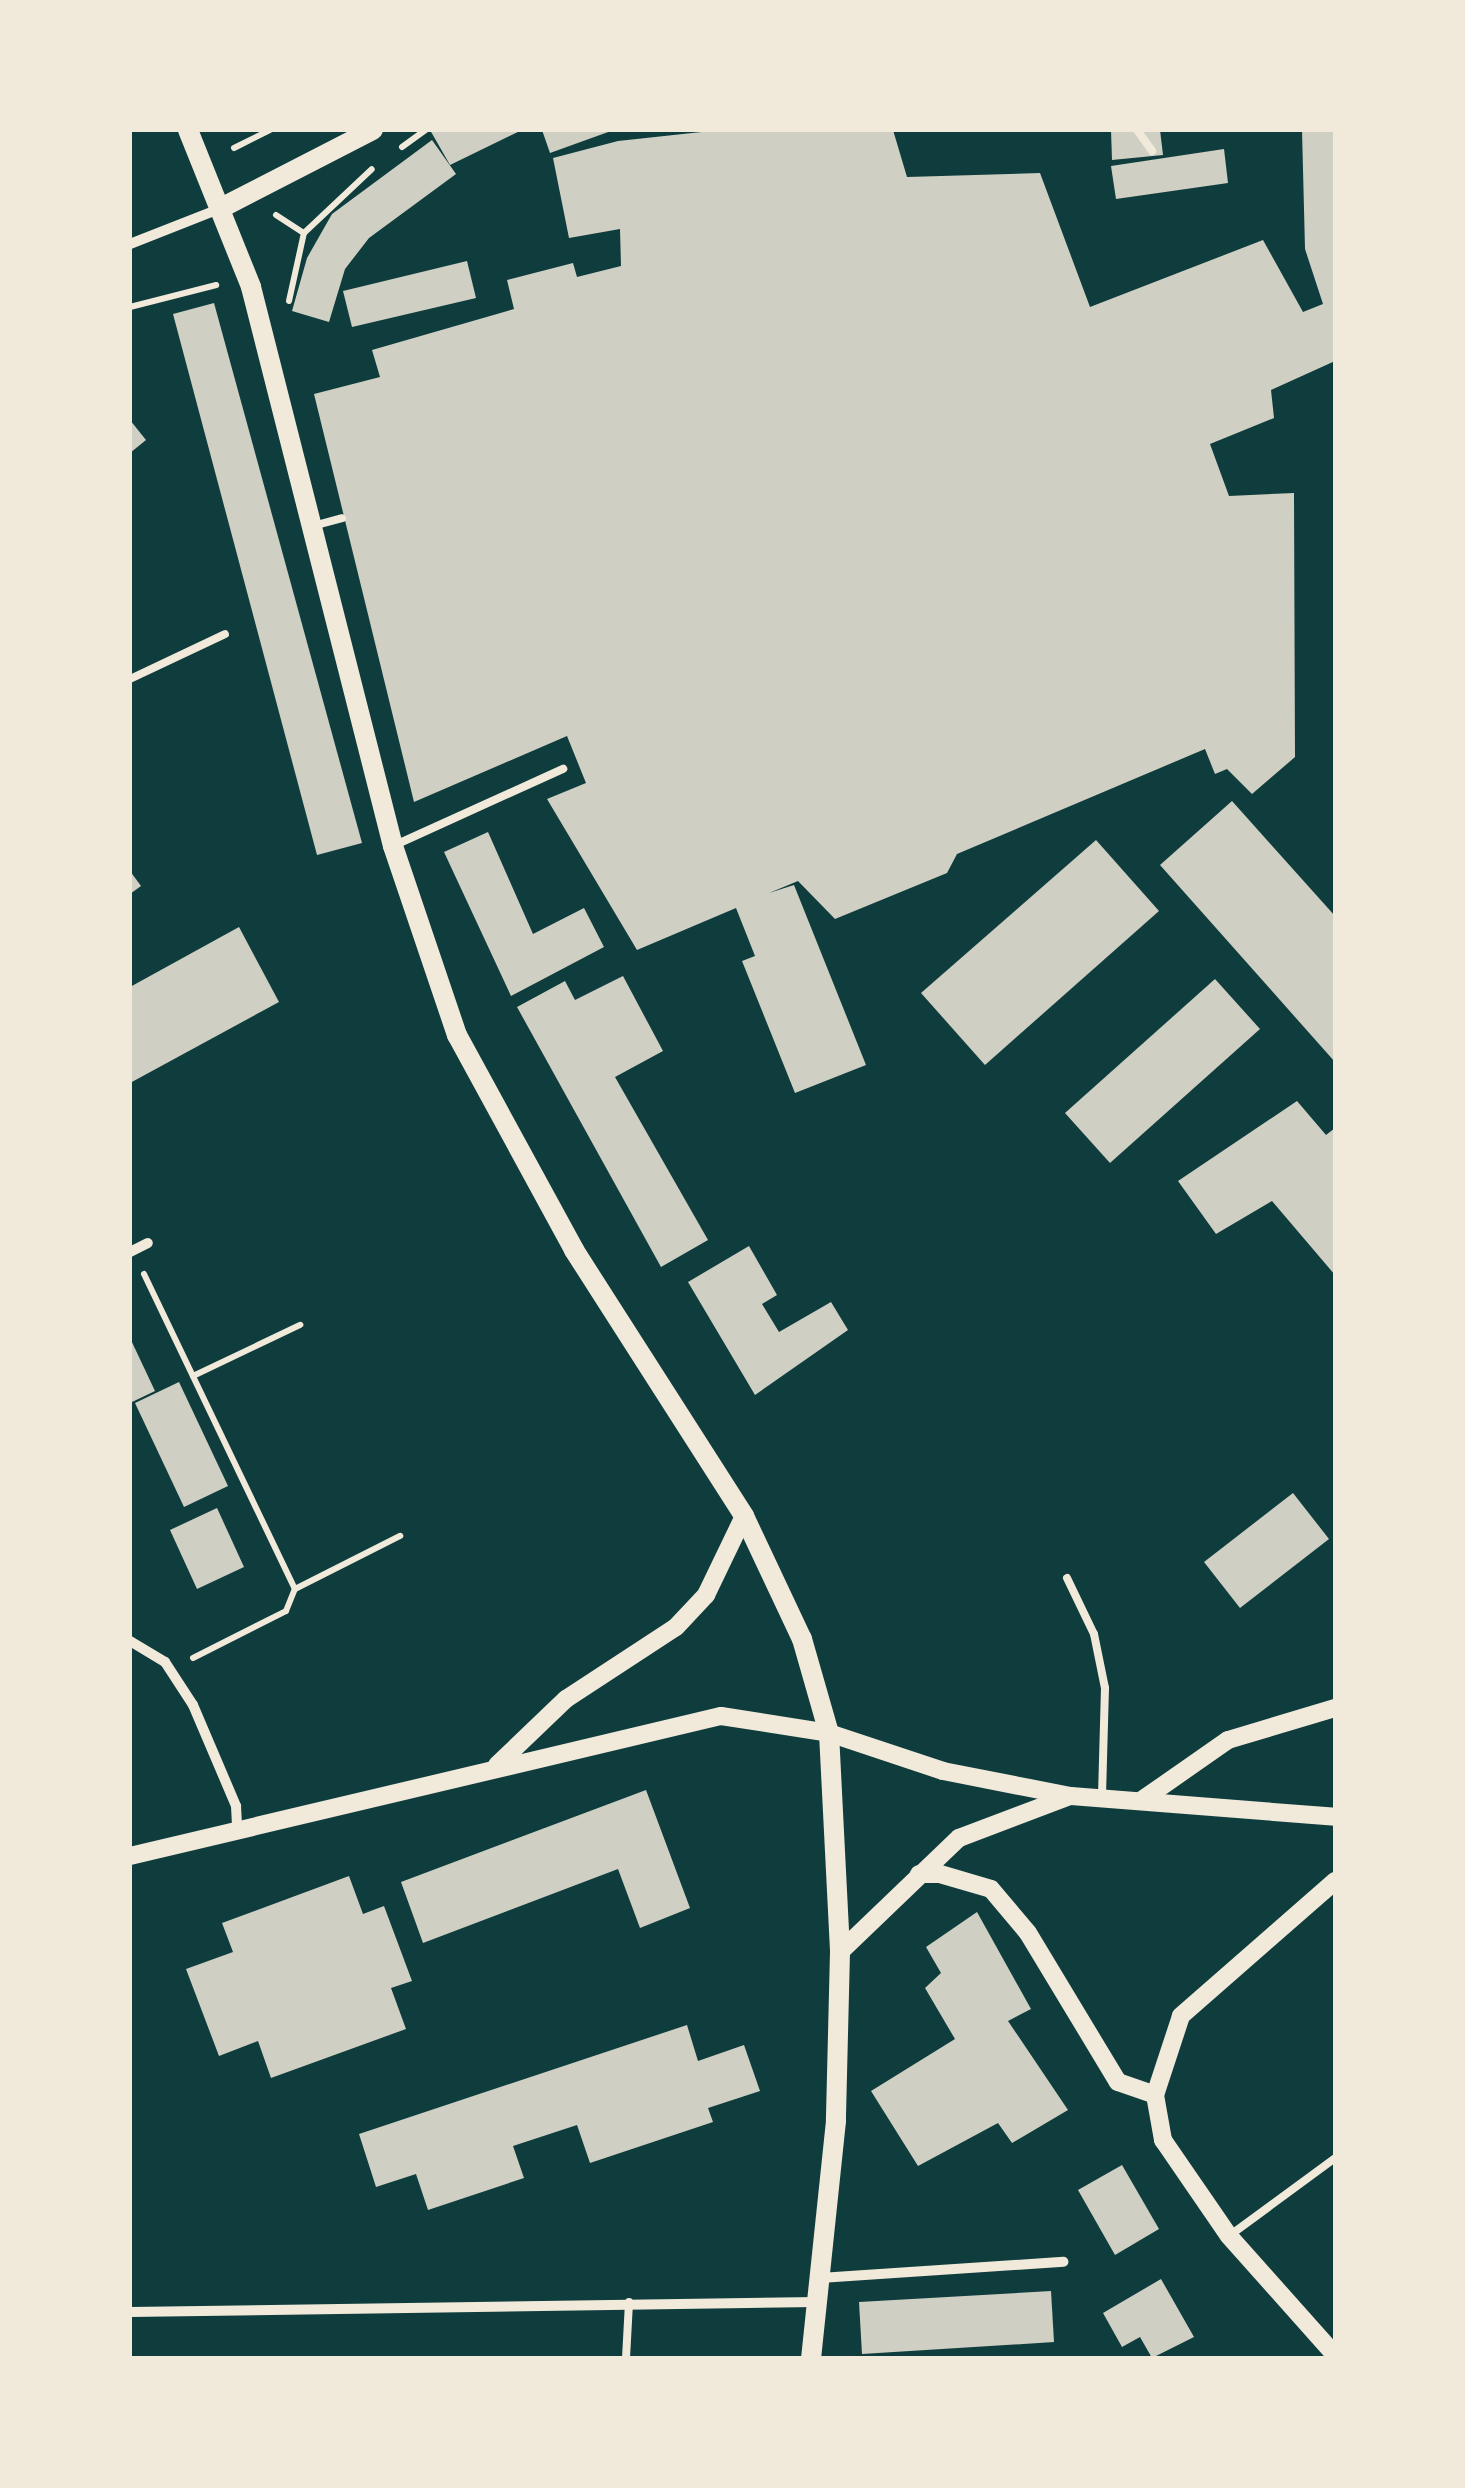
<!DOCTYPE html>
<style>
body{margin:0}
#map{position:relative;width:1465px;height:2488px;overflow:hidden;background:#0f3d3e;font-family:Jost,sans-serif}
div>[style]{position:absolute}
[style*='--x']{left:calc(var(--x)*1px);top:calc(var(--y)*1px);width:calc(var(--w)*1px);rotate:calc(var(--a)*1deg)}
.building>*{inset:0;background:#cfcfc3}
.path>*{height:6px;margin:-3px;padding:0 3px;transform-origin:3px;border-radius:3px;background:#f1e9da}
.service>*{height:8px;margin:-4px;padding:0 4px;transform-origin:4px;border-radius:4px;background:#f1e9da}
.minor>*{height:10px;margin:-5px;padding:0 5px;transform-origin:5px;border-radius:5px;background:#f1e9da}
.tertiary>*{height:18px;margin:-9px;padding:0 9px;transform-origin:9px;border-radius:9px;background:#f1e9da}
.secondary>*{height:20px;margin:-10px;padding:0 10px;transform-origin:10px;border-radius:10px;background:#f1e9da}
span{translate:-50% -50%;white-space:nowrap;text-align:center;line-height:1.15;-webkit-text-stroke:8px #f1e9da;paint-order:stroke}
.frame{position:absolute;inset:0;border:132px solid #f1e9da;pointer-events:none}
</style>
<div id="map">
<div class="building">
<i style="clip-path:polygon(430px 130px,520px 130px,520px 131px,450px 165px)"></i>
<i style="clip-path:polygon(542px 130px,611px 130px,611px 131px,550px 153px)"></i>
<i style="clip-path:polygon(720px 130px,893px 130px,907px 177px,1040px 173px,1090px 307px,1263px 240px,1303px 312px,1323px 304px,1305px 249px,1302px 130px,1335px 130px,1335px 361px,1271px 390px,1274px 418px,1210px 444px,1229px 496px,1294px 493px,1295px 757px,1252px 794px,1227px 769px,1215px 774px,1205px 749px,957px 854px,947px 873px,835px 919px,798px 881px,769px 893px,794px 885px,866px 1065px,795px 1093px,742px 961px,755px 956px,736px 908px,637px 950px,547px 799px,586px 783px,567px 736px,414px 802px,314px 394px,380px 377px,372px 350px,514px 309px,507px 280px,573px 263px,577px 277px,621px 266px,620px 229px,569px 238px,553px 158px,618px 141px)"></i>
<i style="clip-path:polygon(1111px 130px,1160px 130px,1163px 155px,1112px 160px)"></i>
<i style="clip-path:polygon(432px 140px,456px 174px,369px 238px,345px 269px,329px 322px,292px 311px,307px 258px,332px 214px)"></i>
<i style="clip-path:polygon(1224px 149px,1228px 183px,1116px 199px,1111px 166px)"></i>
<i style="clip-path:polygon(467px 261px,476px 298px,352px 327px,343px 291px)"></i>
<i style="clip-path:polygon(214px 303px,362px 843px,317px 855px,173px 314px)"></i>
<i style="clip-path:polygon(130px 420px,146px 440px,130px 453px)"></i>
<i style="clip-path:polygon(1232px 801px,1335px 916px,1335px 1062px,1160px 865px)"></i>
<i style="clip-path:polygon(488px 832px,533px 934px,584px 908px,604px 947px,511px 996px,444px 852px)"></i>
<i style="clip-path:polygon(1096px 840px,1159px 911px,985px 1065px,921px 993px)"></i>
<i style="clip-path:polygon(130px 871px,141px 886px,130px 894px)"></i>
<i style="clip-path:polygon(239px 927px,279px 1002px,130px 1083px,130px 987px)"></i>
<i style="clip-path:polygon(623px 976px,663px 1051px,615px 1077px,708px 1240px,661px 1267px,517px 1007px,565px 981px,575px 1000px)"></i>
<i style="clip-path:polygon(1215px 979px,1260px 1029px,1110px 1163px,1065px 1113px)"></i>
<i style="clip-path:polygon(1297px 1101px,1326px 1135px,1335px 1128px,1335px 1275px,1272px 1201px,1216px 1234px,1178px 1181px)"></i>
<i style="clip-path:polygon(749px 1246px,777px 1295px,762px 1304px,779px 1332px,831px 1302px,848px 1330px,755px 1395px,688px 1282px)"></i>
<i style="clip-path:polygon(130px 1338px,155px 1391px,130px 1403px)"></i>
<i style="clip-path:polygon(179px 1382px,228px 1486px,184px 1507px,135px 1403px)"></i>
<i style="clip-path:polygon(1293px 1493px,1329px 1539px,1240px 1608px,1204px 1562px)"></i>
<i style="clip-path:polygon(217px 1508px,244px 1567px,197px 1589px,170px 1530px)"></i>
<i style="clip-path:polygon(646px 1790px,690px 1908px,640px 1928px,618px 1869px,423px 1943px,401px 1882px)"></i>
<i style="clip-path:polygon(349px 1876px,363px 1914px,384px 1906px,412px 1981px,391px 1988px,406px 2029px,271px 2078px,258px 2041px,219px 2056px,186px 1969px,233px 1952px,222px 1923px)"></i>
<i style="clip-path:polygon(977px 1912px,1031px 2009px,1008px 2021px,1068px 2110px,1012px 2143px,998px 2123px,918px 2166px,871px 2091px,955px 2039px,925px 1988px,941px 1973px,926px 1947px)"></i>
<i style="clip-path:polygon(687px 2025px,698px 2061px,744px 2045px,760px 2091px,708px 2108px,713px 2122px,590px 2163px,577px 2125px,513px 2146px,524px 2178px,428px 2210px,416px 2174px,376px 2187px,359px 2134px)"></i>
<i style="clip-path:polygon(1122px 2165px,1159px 2229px,1115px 2255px,1078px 2190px)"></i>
<i style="clip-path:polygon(1161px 2279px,1194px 2337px,1152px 2358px,1140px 2337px,1122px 2347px,1103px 2313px)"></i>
<i style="clip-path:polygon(1051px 2291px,1054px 2342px,862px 2354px,859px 2302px)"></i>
</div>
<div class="path">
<i style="--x:402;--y:147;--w:29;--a:-36"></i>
<i style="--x:234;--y:148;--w:40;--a:-26.6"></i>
<i style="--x:276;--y:215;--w:33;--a:33"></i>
<i style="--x:289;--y:301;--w:70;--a:-77.6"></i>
<i style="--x:304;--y:233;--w:93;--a:-43.3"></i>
<i style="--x:130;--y:307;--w:89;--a:-14.3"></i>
<i style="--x:144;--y:1274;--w:349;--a:64.4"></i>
<i style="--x:193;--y:1376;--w:119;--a:-25.5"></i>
<i style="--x:193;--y:1658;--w:104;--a:-26.8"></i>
<i style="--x:286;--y:1611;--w:24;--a:-68"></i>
<i style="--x:295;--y:1589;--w:118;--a:-26.8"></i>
</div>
<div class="service">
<i style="--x:1137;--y:130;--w:26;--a:54"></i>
<i style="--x:313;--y:526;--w:30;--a:-15"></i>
<i style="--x:130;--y:679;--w:105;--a:-25.3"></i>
<i style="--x:393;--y:846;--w:187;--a:-24.4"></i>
<i style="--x:1067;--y:1578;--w:62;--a:64.3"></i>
<i style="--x:1094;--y:1634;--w:55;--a:78.5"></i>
<i style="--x:1105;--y:1688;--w:110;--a:91.6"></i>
<i style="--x:1229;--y:2236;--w:132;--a:-36.3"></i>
<i style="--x:626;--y:2358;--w:56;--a:-86.9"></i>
</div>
<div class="minor">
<i style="--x:130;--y:244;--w:96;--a:-21.5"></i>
<i style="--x:130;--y:1252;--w:20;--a:-27"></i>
<i style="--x:130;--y:1641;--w:41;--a:31"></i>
<i style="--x:165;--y:1662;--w:51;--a:56.9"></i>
<i style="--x:193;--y:1705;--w:110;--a:66.9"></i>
<i style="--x:236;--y:1806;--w:22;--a:87"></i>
<i style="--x:820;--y:2278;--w:244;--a:-3.8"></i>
<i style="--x:130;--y:2312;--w:686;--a:-0.84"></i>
</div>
<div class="tertiary">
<i style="--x:497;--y:1765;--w:95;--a:-43.7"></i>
<i style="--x:566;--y:1699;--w:131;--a:-33.2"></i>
<i style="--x:676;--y:1627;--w:44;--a:-46.8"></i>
<i style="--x:706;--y:1595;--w:88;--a:-64.3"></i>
<i style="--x:1142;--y:1800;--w:105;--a:-34.9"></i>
<i style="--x:1228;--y:1740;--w:112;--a:-16.7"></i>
<i style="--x:130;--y:1856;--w:607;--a:-13.33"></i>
<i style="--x:721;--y:1716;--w:109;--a:8.9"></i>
<i style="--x:829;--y:1733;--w:120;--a:18.4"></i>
<i style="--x:943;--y:1771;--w:130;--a:11.1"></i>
<i style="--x:1071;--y:1796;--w:265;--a:4.5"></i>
<i style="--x:919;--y:1874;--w:21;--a:0"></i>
<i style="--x:940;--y:1874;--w:53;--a:16.4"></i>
<i style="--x:991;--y:1889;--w:57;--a:49.9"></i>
<i style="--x:1028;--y:1933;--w:174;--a:58.9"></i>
<i style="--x:1118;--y:2082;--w:39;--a:19"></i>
<i style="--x:1335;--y:1881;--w:205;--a:138.8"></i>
<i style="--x:1181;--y:2016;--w:83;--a:108.2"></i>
<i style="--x:1155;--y:2095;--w:46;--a:79.9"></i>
<i style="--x:1163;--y:2140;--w:116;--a:55.5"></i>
<i style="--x:1229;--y:2236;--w:159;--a:48.3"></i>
<i style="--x:840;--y:1952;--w:165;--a:-43.8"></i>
<i style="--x:959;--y:1838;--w:119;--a:-20.7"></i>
</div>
<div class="secondary">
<i style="--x:188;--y:130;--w:169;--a:68.1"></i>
<i style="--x:251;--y:287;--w:577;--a:75.75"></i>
<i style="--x:393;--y:846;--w:200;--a:71.3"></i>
<i style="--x:457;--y:1035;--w:245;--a:61.4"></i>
<i style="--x:574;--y:1250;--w:316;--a:57.4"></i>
<i style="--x:744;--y:1516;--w:136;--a:64.8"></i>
<i style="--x:802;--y:1639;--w:98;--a:74"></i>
<i style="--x:829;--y:1733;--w:219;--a:87.1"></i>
<i style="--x:840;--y:1952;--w:169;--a:91.4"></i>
<i style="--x:836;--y:2121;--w:238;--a:96"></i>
<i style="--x:219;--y:209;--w:173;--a:-27.2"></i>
</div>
<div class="frame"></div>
</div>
